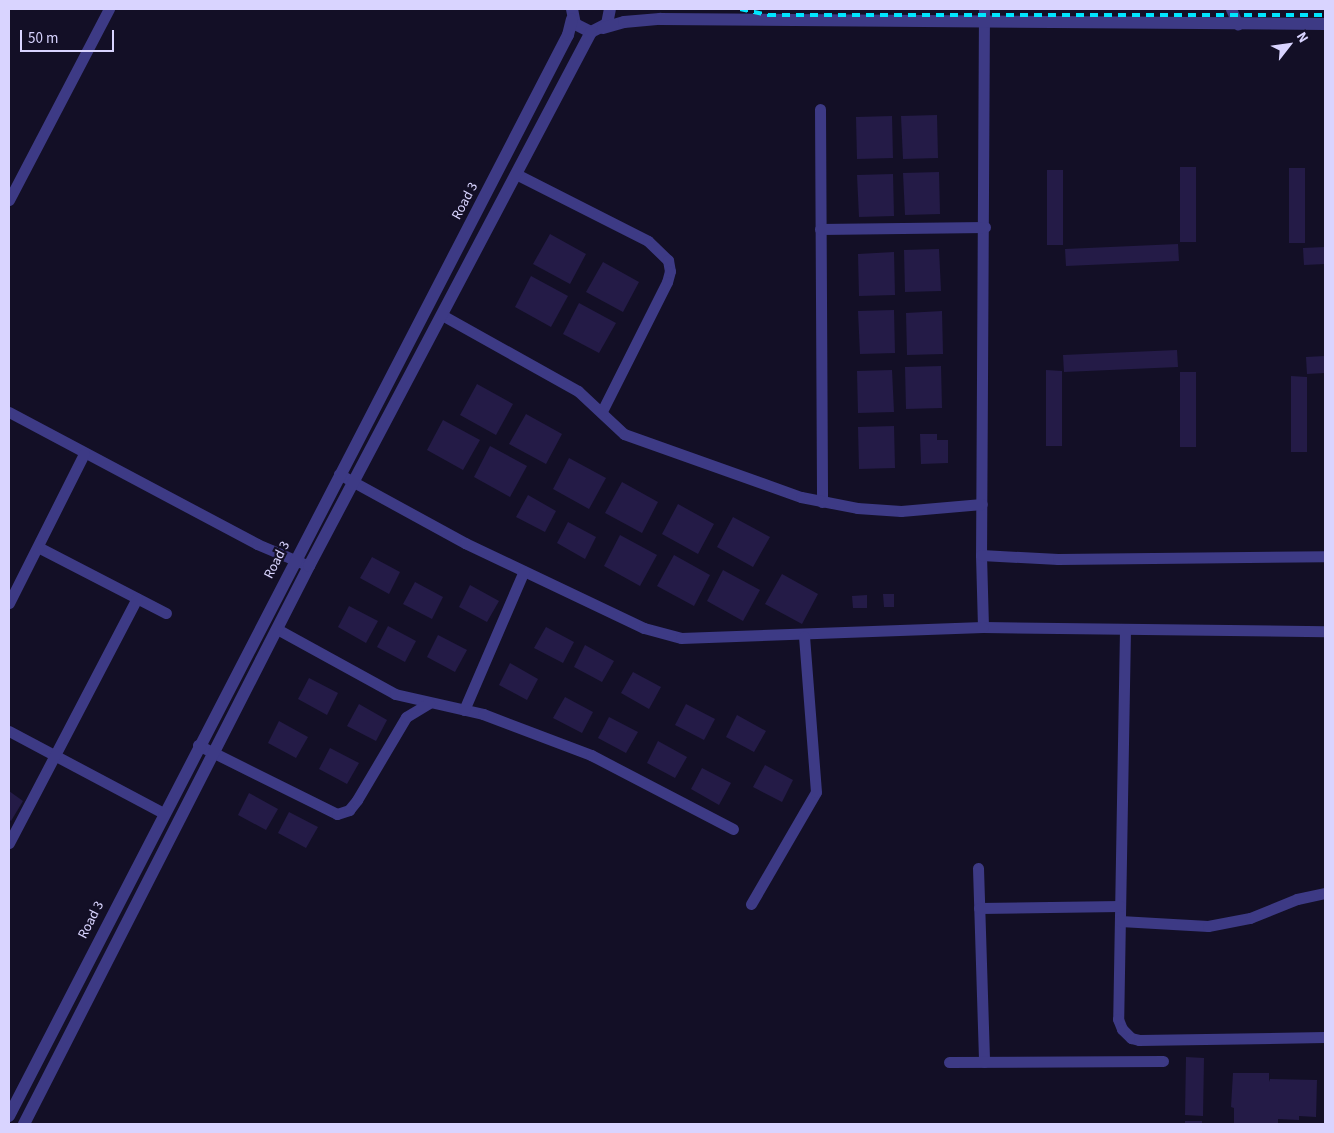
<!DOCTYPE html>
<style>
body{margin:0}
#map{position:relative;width:1334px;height:1133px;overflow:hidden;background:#130f26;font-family:"Source Sans 3",sans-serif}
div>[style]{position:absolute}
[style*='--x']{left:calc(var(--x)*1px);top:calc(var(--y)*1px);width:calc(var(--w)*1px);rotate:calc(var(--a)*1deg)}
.building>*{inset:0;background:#241b47}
.minor>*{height:11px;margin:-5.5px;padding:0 5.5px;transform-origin:5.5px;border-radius:5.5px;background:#3d3a85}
.tertiary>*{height:12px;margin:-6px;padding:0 6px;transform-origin:6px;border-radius:6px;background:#3d3a85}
.rail>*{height:4px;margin-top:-2px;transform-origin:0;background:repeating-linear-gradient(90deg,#00e5ff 0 8px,transparent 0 14px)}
span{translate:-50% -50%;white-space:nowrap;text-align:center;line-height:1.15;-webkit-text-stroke:4.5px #130f26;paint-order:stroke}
.street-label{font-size:14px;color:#d9d4ff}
.frame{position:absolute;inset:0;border:10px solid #d9d4ff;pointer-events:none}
.north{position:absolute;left:1264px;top:20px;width:50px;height:50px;-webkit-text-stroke:4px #130f26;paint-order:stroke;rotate:60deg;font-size:14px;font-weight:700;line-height:20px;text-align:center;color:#d9d4ff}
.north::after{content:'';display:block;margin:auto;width:18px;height:22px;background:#d9d4ff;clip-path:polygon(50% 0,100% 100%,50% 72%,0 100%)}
.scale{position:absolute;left:20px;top:30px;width:94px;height:22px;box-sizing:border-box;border:2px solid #d9d4ff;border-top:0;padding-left:6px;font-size:15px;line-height:18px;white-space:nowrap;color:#d9d4ff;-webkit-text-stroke:4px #130f26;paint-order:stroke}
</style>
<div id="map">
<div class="building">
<i style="clip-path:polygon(937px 115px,938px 158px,903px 159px,901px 116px)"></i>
<i style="clip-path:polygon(892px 116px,893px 158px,857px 159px,856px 117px)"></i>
<i style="clip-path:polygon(1180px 167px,1196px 167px,1196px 242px,1180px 242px)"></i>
<i style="clip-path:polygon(1289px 168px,1305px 168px,1305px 243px,1289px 243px)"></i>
<i style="clip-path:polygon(1047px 170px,1063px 170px,1063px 245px,1047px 245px)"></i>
<i style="clip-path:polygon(939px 172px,940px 214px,905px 215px,903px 173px)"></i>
<i style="clip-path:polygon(893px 174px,894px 216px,859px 217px,857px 175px)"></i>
<i style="clip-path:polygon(550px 234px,586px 254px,570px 284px,533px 264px)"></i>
<i style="clip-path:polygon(1178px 244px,1179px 261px,1066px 266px,1065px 249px)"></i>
<i style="clip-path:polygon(1325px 247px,1325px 264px,1304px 265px,1303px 248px)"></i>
<i style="clip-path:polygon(939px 249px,941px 291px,905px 292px,904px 250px)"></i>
<i style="clip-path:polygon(894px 252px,895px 295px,859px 296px,858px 254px)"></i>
<i style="clip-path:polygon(603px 262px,639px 282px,623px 312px,586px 292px)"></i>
<i style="clip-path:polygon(531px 276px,568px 296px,551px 327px,515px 307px)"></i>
<i style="clip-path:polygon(579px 303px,616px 323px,599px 353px,563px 334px)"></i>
<i style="clip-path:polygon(894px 310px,895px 353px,860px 354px,858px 311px)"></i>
<i style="clip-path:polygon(942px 311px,943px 354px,907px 355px,906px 313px)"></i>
<i style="clip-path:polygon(1177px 350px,1178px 367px,1064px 372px,1063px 355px)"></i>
<i style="clip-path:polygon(1325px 356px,1325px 373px,1307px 374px,1306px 357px)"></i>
<i style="clip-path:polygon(941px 366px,942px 408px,906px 409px,905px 367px)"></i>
<i style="clip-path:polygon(892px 370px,894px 412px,858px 413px,857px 371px)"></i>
<i style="clip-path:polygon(1046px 370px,1062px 371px,1062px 446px,1046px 446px)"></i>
<i style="clip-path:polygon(1180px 372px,1196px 372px,1196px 447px,1180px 447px)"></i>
<i style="clip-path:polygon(1291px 376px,1307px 377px,1307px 452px,1291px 452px)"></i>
<i style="clip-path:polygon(477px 384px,513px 404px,496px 435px,460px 415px)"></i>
<i style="clip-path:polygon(526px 414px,562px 434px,546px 464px,509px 444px)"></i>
<i style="clip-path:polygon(443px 420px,480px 440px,463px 470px,427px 450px)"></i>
<i style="clip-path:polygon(894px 426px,895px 468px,859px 469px,858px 427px)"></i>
<i style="clip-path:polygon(920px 434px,937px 434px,937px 440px,948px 440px,948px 463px,921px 464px)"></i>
<i style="clip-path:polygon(490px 446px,527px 466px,510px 497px,474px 477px)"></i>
<i style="clip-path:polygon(569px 458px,606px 478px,589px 509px,553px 489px)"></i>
<i style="clip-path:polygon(622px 482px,658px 502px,642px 533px,605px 513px)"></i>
<i style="clip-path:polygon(528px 495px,556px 511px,545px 532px,516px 517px)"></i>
<i style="clip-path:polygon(678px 504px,714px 524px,698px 554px,662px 534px)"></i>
<i style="clip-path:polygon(733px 517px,770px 537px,753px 567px,717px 547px)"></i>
<i style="clip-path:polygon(568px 522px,596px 537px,585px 559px,557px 543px)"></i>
<i style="clip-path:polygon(620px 535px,657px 555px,640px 586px,604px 566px)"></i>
<i style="clip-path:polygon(674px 555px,710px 575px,694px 606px,657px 586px)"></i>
<i style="clip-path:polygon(372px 557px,400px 572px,389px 594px,360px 578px)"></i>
<i style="clip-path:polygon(723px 570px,760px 590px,743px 621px,707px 601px)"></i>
<i style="clip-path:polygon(782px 574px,818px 594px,802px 624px,765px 604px)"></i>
<i style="clip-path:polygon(415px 582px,443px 597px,432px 619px,403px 604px)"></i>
<i style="clip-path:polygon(470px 585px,499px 601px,487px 622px,459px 607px)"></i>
<i style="clip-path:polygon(883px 594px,894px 594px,894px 607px,884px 607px)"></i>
<i style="clip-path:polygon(867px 595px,867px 608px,853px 608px,852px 596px)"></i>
<i style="clip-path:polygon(349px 606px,378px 621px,366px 643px,338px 627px)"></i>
<i style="clip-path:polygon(388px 626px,416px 641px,405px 662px,377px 647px)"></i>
<i style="clip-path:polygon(546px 627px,574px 642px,563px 663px,534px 648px)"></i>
<i style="clip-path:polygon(438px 635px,467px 650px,455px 672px,427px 657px)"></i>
<i style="clip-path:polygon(585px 645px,614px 661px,602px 682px,574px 667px)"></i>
<i style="clip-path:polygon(510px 663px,538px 679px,527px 700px,499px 685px)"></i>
<i style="clip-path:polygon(633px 672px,661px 687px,649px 709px,621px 693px)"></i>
<i style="clip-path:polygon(309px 678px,338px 693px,327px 715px,298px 699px)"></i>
<i style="clip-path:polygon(565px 697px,593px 712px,582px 733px,553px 718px)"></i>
<i style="clip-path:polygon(359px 704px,387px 720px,376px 741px,347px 726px)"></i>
<i style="clip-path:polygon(686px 704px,715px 719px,704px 740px,675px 725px)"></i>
<i style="clip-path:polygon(737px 715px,766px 731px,754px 752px,726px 737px)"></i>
<i style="clip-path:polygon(609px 717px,638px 732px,626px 753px,598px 738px)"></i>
<i style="clip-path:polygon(279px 721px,308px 737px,296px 758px,268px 743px)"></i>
<i style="clip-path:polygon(658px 741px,687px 757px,675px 778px,647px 763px)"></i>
<i style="clip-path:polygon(330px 748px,359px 763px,347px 784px,319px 769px)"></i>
<i style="clip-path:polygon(765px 765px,793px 780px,782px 802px,753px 787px)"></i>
<i style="clip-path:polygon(702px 768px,731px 783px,719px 805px,691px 789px)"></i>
<i style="clip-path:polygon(9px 791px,23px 801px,11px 821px,9px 819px)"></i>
<i style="clip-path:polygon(249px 793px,278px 809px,266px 830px,238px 815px)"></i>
<i style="clip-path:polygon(289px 812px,318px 827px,306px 848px,278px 833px)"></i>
<i style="clip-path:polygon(1186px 1057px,1204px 1058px,1203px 1116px,1185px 1115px)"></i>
<i style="clip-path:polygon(1233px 1073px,1269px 1073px,1269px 1082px,1270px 1079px,1317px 1080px,1316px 1117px,1299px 1116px,1299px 1120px,1278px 1119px,1278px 1124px,1234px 1124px,1234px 1108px,1231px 1107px)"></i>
<i style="clip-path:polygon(1185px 1121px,1202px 1121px,1202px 1124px,1185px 1124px)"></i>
</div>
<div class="minor">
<i style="--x:984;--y:9;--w:546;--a:90.31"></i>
<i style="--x:981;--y:555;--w:72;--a:88.4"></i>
<i style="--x:983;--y:627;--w:342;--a:0.7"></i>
<i style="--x:1231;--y:9;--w:17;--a:66"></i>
<i style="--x:820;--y:109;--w:393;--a:89.7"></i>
<i style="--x:516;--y:174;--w:148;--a:26.9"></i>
<i style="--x:648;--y:241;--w:28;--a:44"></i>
<i style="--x:668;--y:260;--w:11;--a:80"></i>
<i style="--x:670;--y:271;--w:11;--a:105"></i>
<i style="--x:667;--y:282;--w:144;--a:116.7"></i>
<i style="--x:9;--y:200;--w:216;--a:-62.4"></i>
<i style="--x:820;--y:229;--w:165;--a:-0.7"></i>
<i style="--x:442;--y:315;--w:156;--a:29.2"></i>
<i style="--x:578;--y:391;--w:63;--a:43.1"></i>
<i style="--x:624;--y:434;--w:188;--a:19.6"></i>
<i style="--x:801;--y:497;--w:57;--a:11.1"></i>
<i style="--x:857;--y:508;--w:44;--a:3.9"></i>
<i style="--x:901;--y:511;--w:81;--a:-4.9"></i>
<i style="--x:9;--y:412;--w:281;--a:28"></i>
<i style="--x:257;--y:544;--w:56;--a:22.9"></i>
<i style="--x:339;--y:474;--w:144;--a:28.7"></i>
<i style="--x:465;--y:543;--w:198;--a:25.4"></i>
<i style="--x:644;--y:628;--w:38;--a:15"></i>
<i style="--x:681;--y:638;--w:302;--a:-2.1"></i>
<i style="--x:38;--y:547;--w:144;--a:27.3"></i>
<i style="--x:981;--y:555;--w:77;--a:3"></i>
<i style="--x:1058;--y:559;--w:267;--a:-0.6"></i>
<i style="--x:9;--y:603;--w:167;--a:-63.3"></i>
<i style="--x:277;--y:629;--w:135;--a:28.8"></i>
<i style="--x:395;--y:694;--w:90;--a:12.8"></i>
<i style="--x:483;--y:714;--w:116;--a:20.8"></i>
<i style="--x:591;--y:755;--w:160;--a:27.5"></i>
<i style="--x:1125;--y:629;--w:390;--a:91"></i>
<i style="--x:1118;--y:1019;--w:11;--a:68"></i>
<i style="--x:1122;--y:1029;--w:13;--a:45"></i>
<i style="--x:1131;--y:1038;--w:8;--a:14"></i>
<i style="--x:1139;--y:1040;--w:186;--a:-0.9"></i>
<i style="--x:464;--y:710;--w:151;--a:-66.7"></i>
<i style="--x:9;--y:731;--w:174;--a:28"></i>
<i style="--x:198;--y:745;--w:155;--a:26.4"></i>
<i style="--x:337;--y:814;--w:13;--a:-18"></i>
<i style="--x:349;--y:810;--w:13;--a:-51"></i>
<i style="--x:357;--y:800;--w:96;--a:-59.4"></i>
<i style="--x:406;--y:717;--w:27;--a:-31"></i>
<i style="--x:9;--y:843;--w:276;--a:-62.4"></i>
<i style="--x:978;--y:868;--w:194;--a:88.2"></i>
<i style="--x:751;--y:904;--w:129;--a:-59.9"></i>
<i style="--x:816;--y:792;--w:156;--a:-94.4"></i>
<i style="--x:979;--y:908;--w:141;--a:-0.8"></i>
<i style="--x:1120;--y:921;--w:88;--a:3.3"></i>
<i style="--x:1208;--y:926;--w:43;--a:-10.8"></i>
<i style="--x:1250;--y:918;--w:51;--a:-22"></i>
<i style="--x:1297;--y:899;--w:29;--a:-12"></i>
<i style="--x:949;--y:1062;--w:214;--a:-0.3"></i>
</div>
<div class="tertiary">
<i style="--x:572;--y:9;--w:15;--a:79"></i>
<i style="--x:575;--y:24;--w:18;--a:27"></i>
<i style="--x:591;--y:32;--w:18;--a:-27"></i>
<i style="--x:607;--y:24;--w:15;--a:-79"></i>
<i style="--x:603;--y:28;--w:22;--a:-16"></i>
<i style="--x:624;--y:22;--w:36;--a:-5"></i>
<i style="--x:660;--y:19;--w:665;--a:0.43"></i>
<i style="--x:9;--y:1116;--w:1217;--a:-62.66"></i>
<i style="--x:568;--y:35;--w:16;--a:-76"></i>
<i style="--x:24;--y:1124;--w:627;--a:-62.94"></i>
<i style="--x:309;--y:566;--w:604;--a:-62.16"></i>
</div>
<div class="rail">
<i style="--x:740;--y:9;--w:29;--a:12"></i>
<i style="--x:768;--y:15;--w:557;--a:0"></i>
</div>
<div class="street-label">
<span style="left:465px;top:201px;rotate:-62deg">Road 3</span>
<span style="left:277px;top:560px;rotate:-63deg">Road 3</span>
<span style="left:91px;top:920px;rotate:-63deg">Road 3</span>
</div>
<div class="frame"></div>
<div class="north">N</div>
<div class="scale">50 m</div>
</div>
